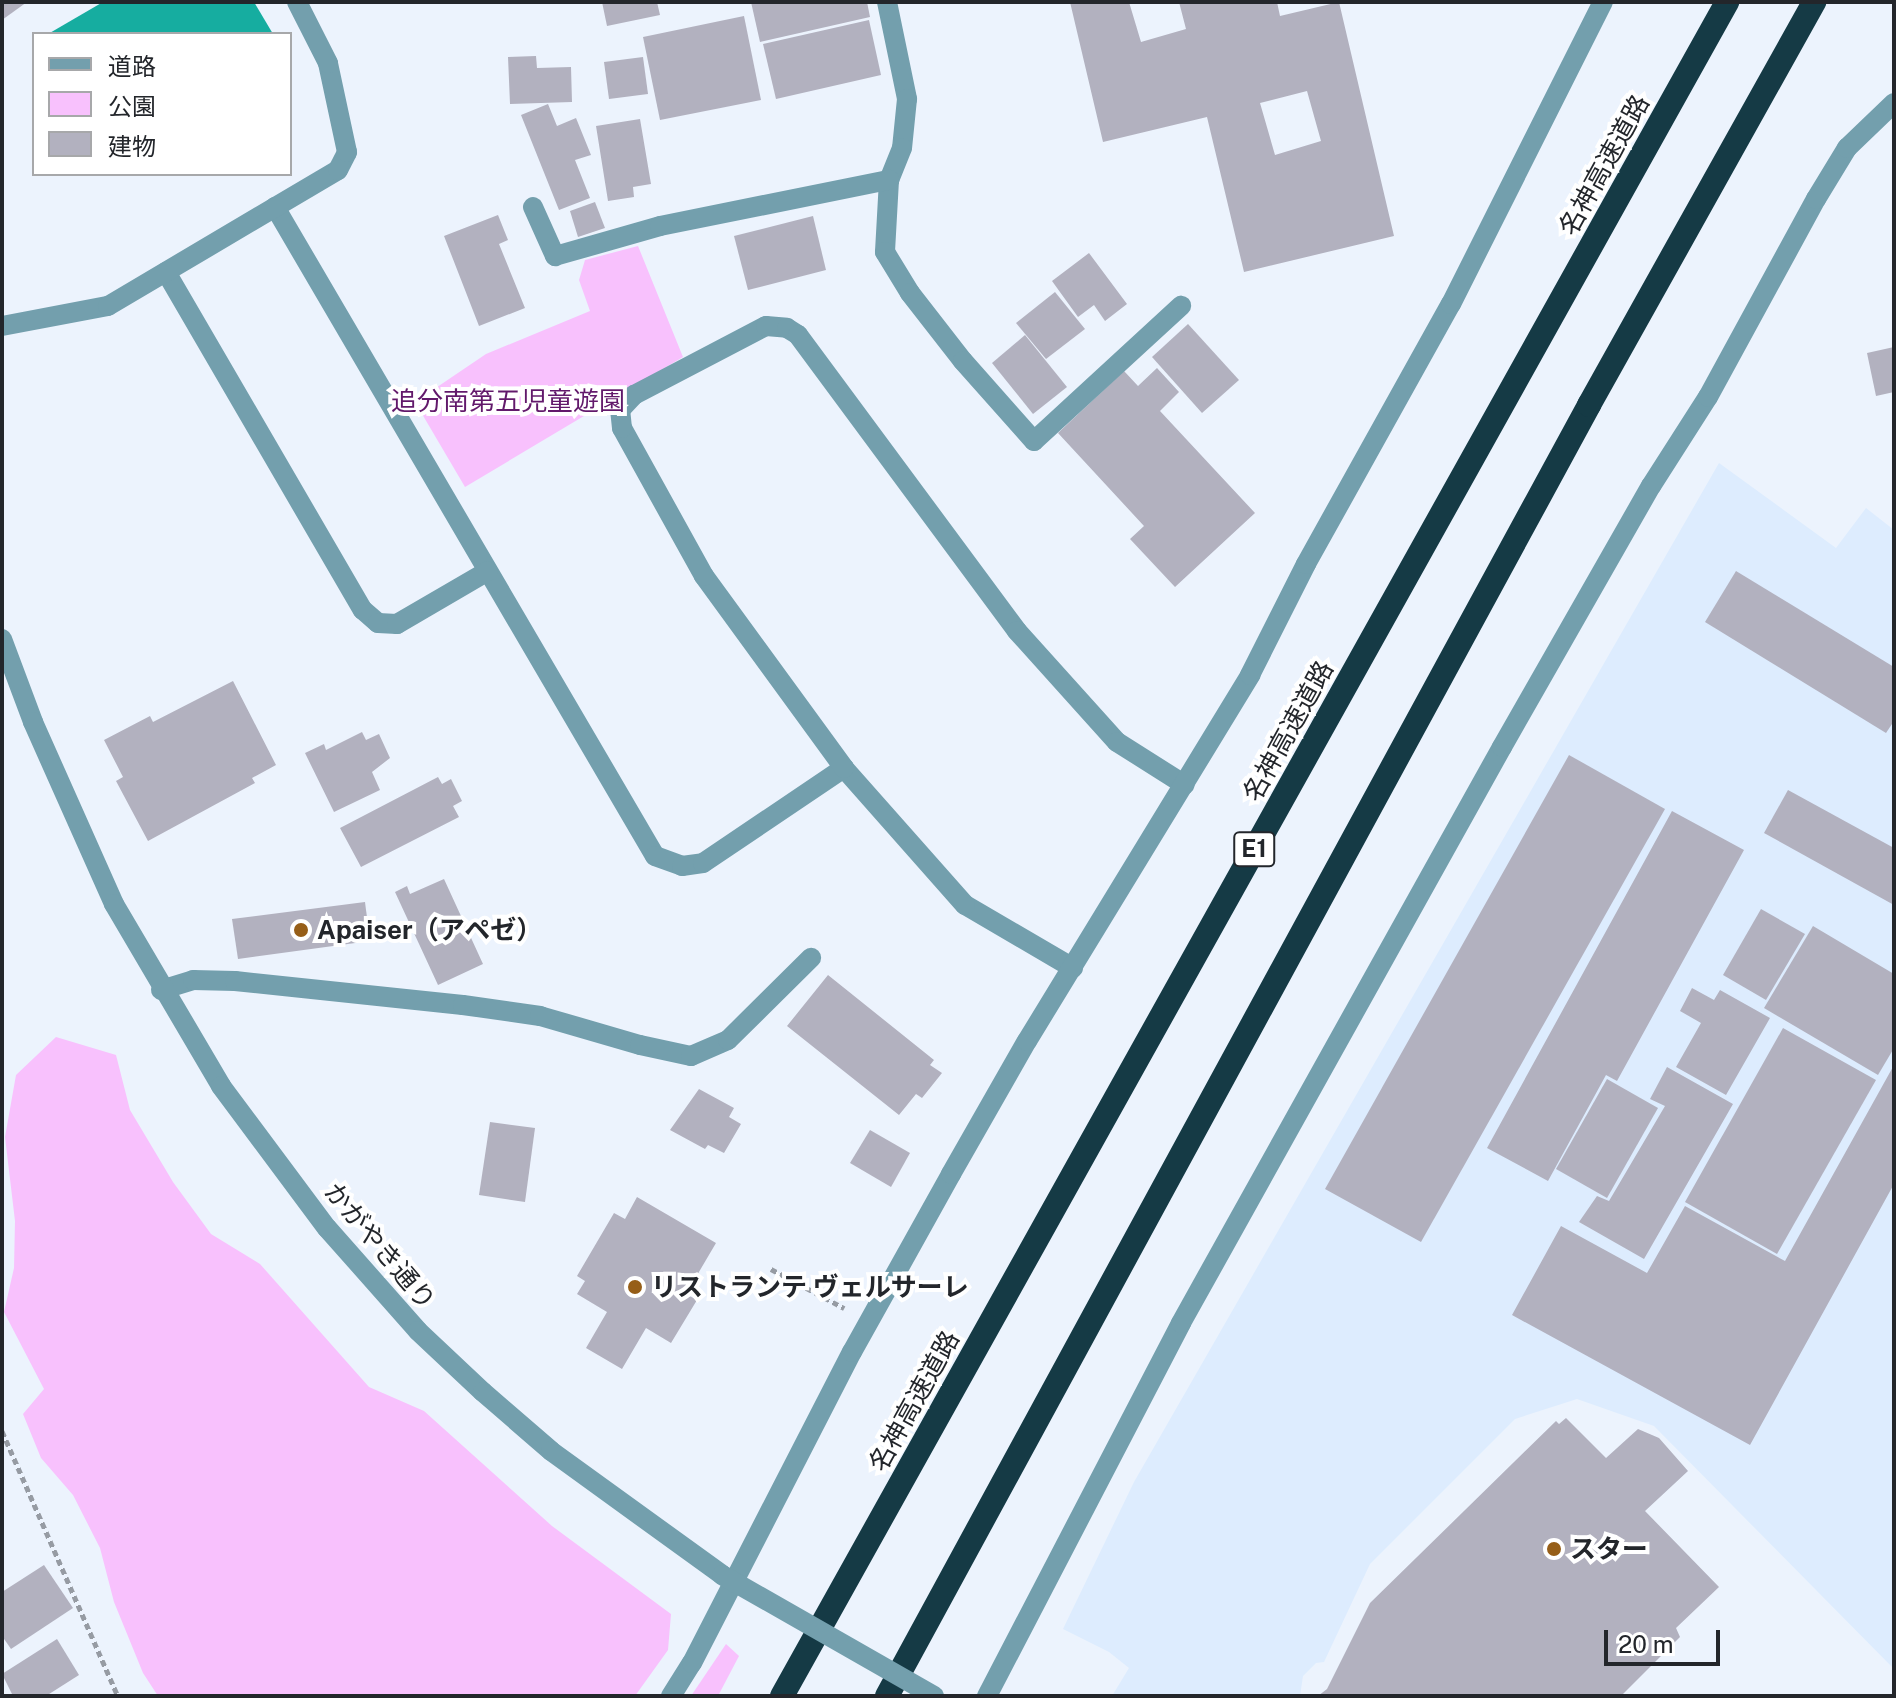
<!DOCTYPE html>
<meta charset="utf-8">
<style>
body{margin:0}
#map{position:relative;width:1896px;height:1698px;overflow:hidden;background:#ecf3fd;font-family:"Public Sans","Noto Sans JP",sans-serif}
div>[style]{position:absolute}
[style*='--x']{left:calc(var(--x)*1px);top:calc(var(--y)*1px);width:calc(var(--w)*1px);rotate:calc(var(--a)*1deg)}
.built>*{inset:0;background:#ddecfe}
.green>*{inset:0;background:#f8c1fd}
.water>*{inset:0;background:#16ada0}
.building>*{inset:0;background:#b2b1bf}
.path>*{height:5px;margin-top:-2.5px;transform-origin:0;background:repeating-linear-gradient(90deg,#969ba3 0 6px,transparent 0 10px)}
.minor>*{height:20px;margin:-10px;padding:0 10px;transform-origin:10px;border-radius:10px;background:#739fad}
.tertiary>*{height:20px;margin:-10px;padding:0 10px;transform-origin:10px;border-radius:10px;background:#739fad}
.motorway>*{height:24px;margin:-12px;padding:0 12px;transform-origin:12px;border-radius:12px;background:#153a45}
.tertiary-bridge>*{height:20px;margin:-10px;padding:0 10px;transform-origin:10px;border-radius:10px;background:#739fad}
.dots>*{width:22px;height:22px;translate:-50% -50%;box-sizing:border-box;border:4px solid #fff;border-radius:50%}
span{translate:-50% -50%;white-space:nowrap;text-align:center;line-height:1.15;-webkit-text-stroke:8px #fff;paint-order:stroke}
.shield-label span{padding:2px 6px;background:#fff;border:2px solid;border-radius:6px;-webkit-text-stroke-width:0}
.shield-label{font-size:24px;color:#23262b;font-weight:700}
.street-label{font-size:26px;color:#23262b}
.park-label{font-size:26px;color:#62196b}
.poi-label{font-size:26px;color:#23262b;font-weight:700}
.left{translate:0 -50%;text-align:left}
.frame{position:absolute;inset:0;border:4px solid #23262b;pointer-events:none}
.legend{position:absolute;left:32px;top:32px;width:260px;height:144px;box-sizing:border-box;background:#fff;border:2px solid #a7a8aa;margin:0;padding:10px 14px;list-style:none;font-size:24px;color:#23262b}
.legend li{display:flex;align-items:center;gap:16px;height:40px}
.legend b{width:40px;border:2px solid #a7a8aa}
.scale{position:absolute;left:1604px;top:1630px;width:116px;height:36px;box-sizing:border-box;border:4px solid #23262b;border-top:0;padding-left:10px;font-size:24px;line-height:28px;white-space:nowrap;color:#23262b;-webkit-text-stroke:6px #fff;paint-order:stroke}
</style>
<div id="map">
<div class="built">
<i style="clip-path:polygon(1719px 463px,1836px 548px,1866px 508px,1894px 530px,1894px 1669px,1654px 1426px,1577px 1399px,1515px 1419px,1370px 1564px,1324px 1662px,1316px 1663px,1303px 1676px,1300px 1696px,1112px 1696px,1129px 1668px,1109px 1652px,1063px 1629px,1134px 1482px)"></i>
</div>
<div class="green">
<i style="clip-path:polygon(638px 246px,683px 357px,465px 487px,415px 402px,486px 354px,590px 311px,579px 280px,585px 260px)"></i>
<i style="clip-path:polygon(56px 1037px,116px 1055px,130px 1110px,173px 1182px,211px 1234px,260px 1264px,369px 1387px,424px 1411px,552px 1526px,671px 1614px,668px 1650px,635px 1696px,158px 1696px,143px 1673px,114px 1602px,100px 1548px,73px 1495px,41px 1458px,23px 1414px,44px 1389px,4px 1312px,14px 1268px,15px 1221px,5px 1137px,16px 1075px)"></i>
<i style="clip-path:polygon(726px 1644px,739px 1656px,718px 1696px,691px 1696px)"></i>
</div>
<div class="water">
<i style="clip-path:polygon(103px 2px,254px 2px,273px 34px,48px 34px)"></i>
</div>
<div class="building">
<i style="clip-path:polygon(2px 2px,27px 2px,2px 20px)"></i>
<i style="clip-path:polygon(602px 2px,657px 2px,660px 15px,607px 26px)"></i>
<i style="clip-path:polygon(751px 2px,867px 2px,870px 17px,760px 42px)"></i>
<i style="clip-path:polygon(evenodd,1070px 2px,1129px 2px,1141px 42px,1186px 29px,1179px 2px,1277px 2px,1280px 16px,1339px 2px,1394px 236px,1244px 272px,1207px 117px,1103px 142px,1070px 2px,1307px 91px,1321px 141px,1275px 155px,1260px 103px,1307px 91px)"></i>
<i style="clip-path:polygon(744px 16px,761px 100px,660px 120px,643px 37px)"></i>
<i style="clip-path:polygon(869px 20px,881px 75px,776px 99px,763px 44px)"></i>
<i style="clip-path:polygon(536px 56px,537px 68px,571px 67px,572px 102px,510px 104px,508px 57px)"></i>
<i style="clip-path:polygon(643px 57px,648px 94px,609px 99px,604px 62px)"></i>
<i style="clip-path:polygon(548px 104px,557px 126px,576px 118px,591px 155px,575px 160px,590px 198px,559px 210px,521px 115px)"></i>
<i style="clip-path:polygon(640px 119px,651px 184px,633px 187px,634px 197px,608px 201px,596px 126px)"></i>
<i style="clip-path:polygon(595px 202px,605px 228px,578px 237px,570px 211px)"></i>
<i style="clip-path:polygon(498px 215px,508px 240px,499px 244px,525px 308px,479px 326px,444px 236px)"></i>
<i style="clip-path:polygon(813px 216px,826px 270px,748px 290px,734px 236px)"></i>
<i style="clip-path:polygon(1089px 253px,1127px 304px,1105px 321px,1094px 305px,1078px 317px,1052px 281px)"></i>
<i style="clip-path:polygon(1055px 292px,1085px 329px,1046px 359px,1016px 323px)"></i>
<i style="clip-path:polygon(1188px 324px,1239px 380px,1202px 413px,1152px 357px)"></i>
<i style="clip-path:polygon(1025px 335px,1067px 387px,1033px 414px,992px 363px)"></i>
<i style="clip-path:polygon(1894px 347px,1894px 392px,1876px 396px,1867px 353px)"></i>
<i style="clip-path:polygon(1157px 368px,1179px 392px,1160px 411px,1255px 513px,1175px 587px,1130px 539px,1144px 526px,1058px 433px,1124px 371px,1138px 386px)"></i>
<i style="clip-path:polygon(1736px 571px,1894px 667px,1894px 721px,1886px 733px,1705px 622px)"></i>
<i style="clip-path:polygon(233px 681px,276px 765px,252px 778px,255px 783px,148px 841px,116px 781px,123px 777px,104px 740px,150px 716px,153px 722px)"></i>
<i style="clip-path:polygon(362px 732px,366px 740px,379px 734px,390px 758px,372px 772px,380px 790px,334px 812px,305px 753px,324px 744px,326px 750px)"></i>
<i style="clip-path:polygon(1569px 755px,1665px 809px,1421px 1242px,1325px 1189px)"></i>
<i style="clip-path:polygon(438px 777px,442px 784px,451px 779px,462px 801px,453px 806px,459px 817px,361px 867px,340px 828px)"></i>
<i style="clip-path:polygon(1788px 790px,1894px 848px,1894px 905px,1764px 833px)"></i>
<i style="clip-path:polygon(1672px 811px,1744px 850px,1617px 1081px,1606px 1075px,1548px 1181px,1487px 1148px)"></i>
<i style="clip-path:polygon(444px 879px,483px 964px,438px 985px,395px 892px,407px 886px,410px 894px)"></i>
<i style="clip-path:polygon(365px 902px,370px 941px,238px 959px,232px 919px)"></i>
<i style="clip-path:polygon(1761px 909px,1805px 934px,1766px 1000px,1723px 975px)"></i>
<i style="clip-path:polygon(1813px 926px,1894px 974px,1894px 1048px,1878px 1075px,1764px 1008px)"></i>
<i style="clip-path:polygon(828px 975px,934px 1060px,930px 1065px,942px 1073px,922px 1098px,916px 1094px,899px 1115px,787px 1026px)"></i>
<i style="clip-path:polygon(1692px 988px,1714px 1000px,1720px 990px,1770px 1018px,1726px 1095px,1676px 1067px,1701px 1023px,1680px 1011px)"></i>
<i style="clip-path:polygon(1783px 1028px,1876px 1080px,1777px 1254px,1685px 1202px)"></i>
<i style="clip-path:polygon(1894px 1065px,1894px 1184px,1750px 1445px,1512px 1315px,1561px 1226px,1647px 1273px,1685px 1206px,1785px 1261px)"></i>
<i style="clip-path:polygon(1667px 1067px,1733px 1104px,1644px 1259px,1579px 1222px,1597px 1196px,1609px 1201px,1665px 1106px,1650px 1099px)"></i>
<i style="clip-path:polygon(1607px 1079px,1658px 1108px,1607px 1198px,1556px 1169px)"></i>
<i style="clip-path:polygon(699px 1089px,734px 1108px,729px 1117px,741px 1124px,724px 1153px,708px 1145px,705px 1149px,670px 1130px)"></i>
<i style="clip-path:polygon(490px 1122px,535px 1128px,525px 1202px,479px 1195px)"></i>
<i style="clip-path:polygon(870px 1130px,910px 1153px,891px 1187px,850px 1163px)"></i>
<i style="clip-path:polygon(637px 1197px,716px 1243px,686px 1294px,697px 1300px,671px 1343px,646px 1328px,622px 1369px,586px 1348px,607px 1312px,577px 1294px,585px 1281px,577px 1276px,614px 1213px,625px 1219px)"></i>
<i style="clip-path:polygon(1566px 1418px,1606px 1458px,1638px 1429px,1659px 1438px,1688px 1471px,1645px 1511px,1719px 1587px,1676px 1628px,1680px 1637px,1621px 1696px,1318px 1696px,1327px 1689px,1370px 1603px,1556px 1421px,1559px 1424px)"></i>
<i style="clip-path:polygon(44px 1565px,73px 1608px,11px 1649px,2px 1636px,2px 1592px)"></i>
<i style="clip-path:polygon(57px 1639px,79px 1675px,46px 1696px,13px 1696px,2px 1674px)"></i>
</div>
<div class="path">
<i style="--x:771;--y:1269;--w:83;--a:28.1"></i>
<i style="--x:2;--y:1431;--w:289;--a:66.4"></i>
</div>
<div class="minor">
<i style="--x:887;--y:2;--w:99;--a:78.3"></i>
<i style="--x:907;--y:99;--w:49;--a:95.8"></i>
<i style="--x:902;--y:148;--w:35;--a:112"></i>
<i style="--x:889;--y:180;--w:72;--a:93.2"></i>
<i style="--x:885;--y:252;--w:48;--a:58.6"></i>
<i style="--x:910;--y:293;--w:86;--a:52.1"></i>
<i style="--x:963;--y:361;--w:107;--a:48.4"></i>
<i style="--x:1034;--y:441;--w:200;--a:-42.6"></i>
<i style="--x:275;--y:207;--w:752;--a:59.65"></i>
<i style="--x:655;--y:856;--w:29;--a:20"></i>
<i style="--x:682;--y:866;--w:21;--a:-8"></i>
<i style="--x:703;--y:863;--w:170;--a:-34"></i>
<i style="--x:533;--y:207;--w:54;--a:65.8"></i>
<i style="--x:555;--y:256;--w:109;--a:-15.9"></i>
<i style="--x:660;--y:226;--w:234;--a:-11.4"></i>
<i style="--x:166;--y:272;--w:391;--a:59.8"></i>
<i style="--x:363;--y:610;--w:20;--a:41"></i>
<i style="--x:378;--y:623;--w:19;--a:3"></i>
<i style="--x:397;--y:624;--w:105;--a:-30.2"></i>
<i style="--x:2;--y:326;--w:108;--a:-10.7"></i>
<i style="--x:108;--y:306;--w:267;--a:-30.6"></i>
<i style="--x:338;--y:170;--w:20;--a:-63"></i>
<i style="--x:347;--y:152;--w:91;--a:-102.1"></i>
<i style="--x:328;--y:63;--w:68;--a:-116.9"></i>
<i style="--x:1073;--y:968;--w:125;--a:-149.7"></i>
<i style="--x:965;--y:905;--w:183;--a:-131.5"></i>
<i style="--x:844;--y:768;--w:238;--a:-126.1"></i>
<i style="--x:704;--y:576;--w:169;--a:-119"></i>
<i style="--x:622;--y:428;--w:18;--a:-96"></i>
<i style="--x:620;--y:410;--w:21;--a:-47"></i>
<i style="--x:634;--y:395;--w:149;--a:-27.6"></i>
<i style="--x:766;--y:326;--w:21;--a:5"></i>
<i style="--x:787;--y:328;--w:13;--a:32"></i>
<i style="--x:798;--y:335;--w:368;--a:53.5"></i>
<i style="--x:1017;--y:631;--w:149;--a:48"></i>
<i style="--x:1117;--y:742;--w:80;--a:32.3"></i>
<i style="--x:161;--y:990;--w:34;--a:-17"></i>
<i style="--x:193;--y:980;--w:42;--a:1.4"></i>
<i style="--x:235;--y:981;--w:229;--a:6"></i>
<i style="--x:463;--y:1005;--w:78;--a:8.1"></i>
<i style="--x:540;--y:1016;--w:104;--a:16.2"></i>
<i style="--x:640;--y:1045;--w:52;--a:12.2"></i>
<i style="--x:691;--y:1056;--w:40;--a:-23.4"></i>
<i style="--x:728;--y:1040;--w:117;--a:-44.7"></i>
<i style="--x:671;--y:1696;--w:39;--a:-58"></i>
<i style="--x:692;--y:1663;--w:350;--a:-62.8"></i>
<i style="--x:852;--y:1352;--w:204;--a:-60.9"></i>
<i style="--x:951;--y:1174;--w:153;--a:-60.3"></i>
<i style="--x:1027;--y:1041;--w:429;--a:-58.6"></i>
<i style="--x:1250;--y:675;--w:124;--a:-63.2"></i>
<i style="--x:1306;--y:564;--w:298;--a:-60.9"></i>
<i style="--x:1451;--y:304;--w:338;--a:-63.3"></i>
<i style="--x:987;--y:1696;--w:420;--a:-62.5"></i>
<i style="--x:1181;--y:1323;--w:659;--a:-60.87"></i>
<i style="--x:1502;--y:747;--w:301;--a:-60.3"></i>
<i style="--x:1651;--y:486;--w:106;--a:-57.4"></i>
<i style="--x:1708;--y:397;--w:226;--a:-61.4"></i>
<i style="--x:1816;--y:199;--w:60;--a:-58.7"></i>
<i style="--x:1847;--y:148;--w:65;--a:-43.8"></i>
</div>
<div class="tertiary">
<i style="--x:2;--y:639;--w:89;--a:69.5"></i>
<i style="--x:33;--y:722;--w:199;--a:66"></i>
<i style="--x:114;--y:904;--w:211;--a:59.5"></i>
<i style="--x:221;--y:1086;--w:177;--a:53.3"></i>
<i style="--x:327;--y:1228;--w:137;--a:48.5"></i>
<i style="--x:418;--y:1331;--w:89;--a:43.2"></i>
<i style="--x:483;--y:1392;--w:90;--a:40.9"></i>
<i style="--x:551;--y:1451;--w:211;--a:35.9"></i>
</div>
<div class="motorway">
<i style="--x:782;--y:1696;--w:1940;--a:-60.84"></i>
<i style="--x:887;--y:1696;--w:1470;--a:-61.46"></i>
<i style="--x:1589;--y:405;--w:462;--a:-60.8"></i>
</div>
<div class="tertiary-bridge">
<i style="--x:722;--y:1575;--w:244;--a:29.7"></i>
</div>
<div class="dots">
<i style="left:301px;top:930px;background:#965e18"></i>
<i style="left:635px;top:1287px;background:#965e18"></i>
<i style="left:1554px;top:1549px;background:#965e18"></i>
</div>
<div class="shield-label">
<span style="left:1254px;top:849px">E1</span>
</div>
<div class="street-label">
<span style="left:1604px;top:165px;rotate:-61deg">名神高速道路</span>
<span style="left:1288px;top:731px;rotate:-61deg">名神高速道路</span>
<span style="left:380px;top:1246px;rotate:50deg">かがやき通り</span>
<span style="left:914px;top:1401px;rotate:-61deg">名神高速道路</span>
</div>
<div class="park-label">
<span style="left:508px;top:401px">追分南第五児童遊園</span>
</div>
<div class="poi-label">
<span class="left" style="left:317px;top:930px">Apaiser（アペゼ）</span>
<span class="left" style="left:651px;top:1287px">リストランテ ヴェルサーレ</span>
<span class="left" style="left:1570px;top:1549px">スター</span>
</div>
<div class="frame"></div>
<ul class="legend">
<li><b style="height:10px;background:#739fad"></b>道路</li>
<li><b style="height:22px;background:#f8c1fd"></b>公園</li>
<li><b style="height:22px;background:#b2b1bf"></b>建物</li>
</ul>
<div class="scale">20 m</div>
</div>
